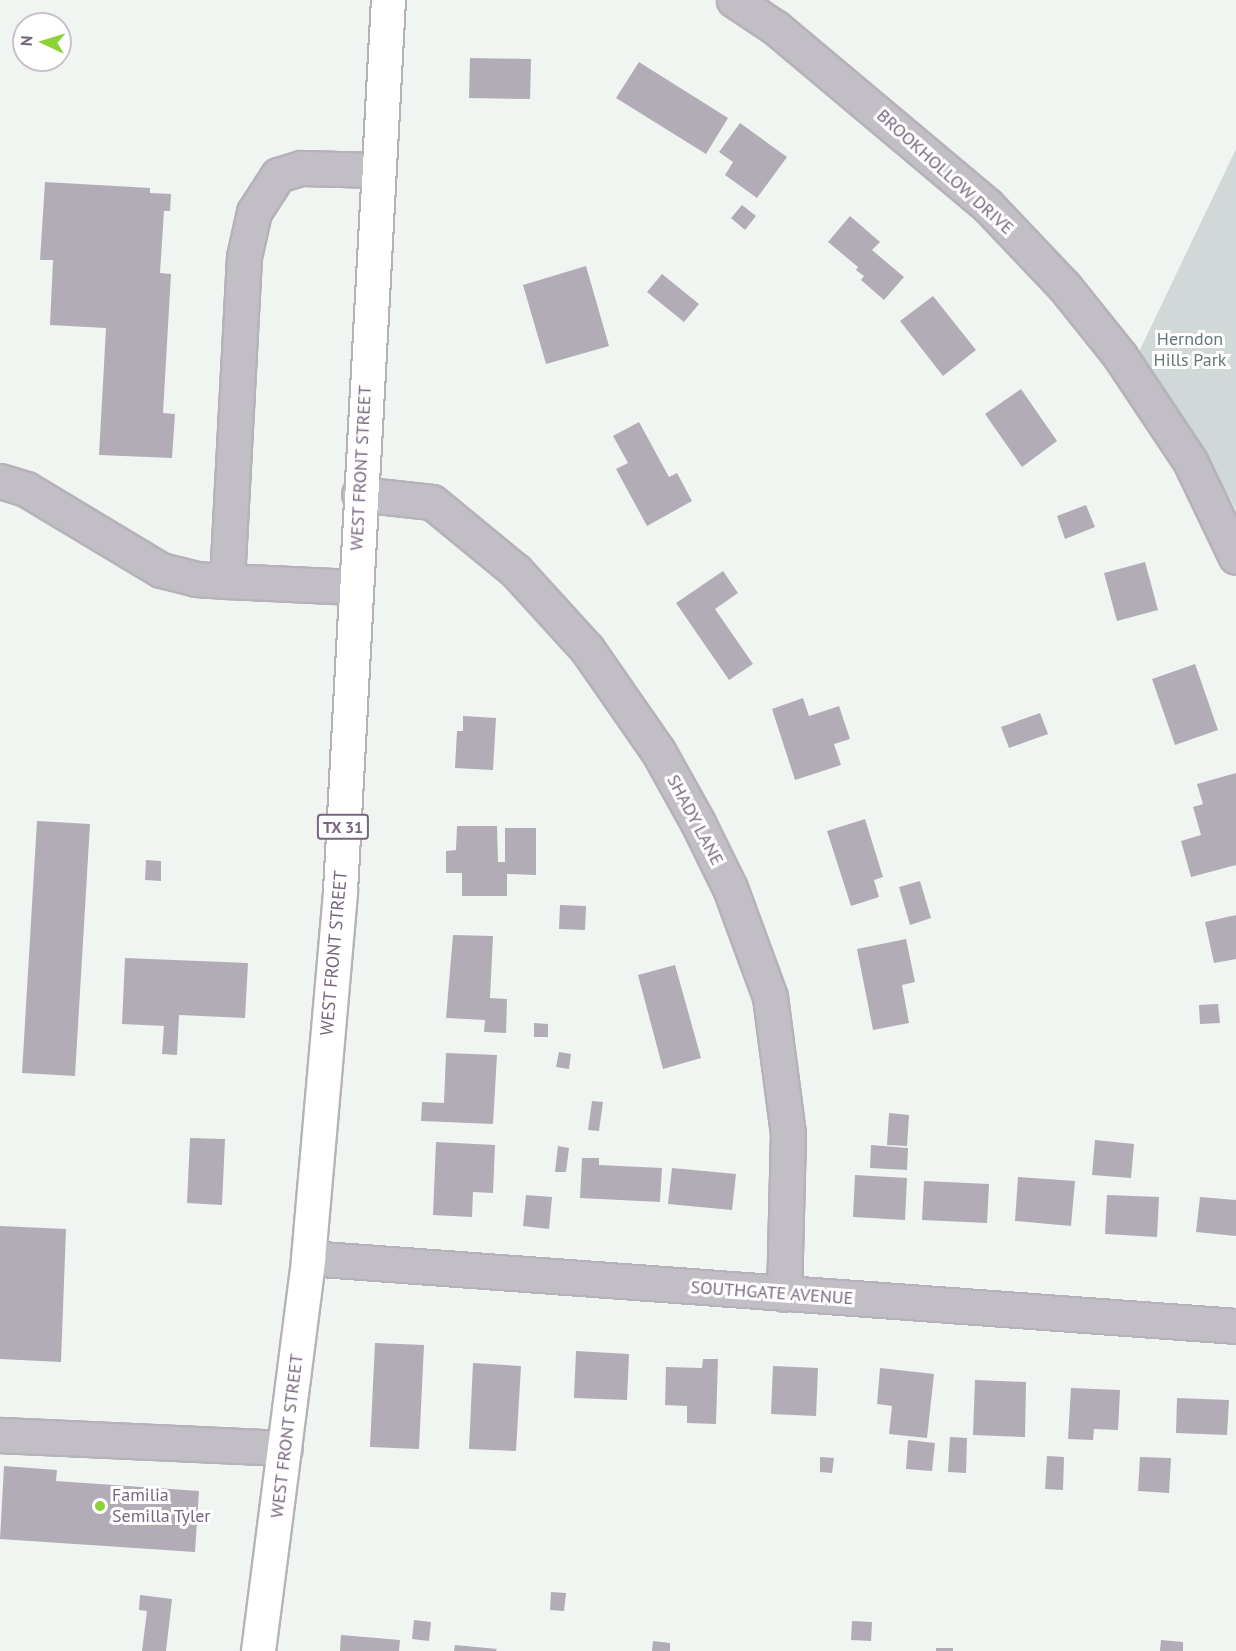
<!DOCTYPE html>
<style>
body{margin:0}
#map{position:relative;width:1236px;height:1651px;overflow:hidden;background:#f1f5f2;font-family:"PT Sans",sans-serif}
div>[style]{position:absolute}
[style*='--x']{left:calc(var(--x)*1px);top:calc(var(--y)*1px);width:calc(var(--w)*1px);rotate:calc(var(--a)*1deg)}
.green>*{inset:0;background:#d1d9d8}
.building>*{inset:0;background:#b2acb6}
.roads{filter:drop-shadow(2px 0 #b6b2b9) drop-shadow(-2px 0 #b6b2b9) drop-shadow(0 2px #b6b2b9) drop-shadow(0 -2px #b6b2b9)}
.minor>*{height:33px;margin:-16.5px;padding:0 16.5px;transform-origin:16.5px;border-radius:16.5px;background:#c2bec5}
.major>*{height:33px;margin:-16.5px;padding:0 16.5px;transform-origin:16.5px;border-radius:16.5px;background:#fff}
.dots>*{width:16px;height:16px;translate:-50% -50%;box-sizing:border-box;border:3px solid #fff;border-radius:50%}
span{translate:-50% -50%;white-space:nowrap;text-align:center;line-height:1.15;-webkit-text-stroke:6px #fff;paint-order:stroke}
.shield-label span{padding:2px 4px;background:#fff;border:2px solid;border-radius:4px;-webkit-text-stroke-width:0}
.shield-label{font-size:16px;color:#77667f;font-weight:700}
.street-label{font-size:18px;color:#77667f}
.park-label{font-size:18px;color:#657777}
.poi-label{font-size:18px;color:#77667f}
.left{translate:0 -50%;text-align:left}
.north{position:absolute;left:12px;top:12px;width:60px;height:60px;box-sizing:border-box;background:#fff;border:2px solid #c9c2cc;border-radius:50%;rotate:274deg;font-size:16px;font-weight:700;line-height:24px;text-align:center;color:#77667f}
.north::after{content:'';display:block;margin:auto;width:21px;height:27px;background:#8bd234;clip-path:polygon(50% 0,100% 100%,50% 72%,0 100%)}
</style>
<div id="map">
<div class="green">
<i style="clip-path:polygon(1236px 149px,1236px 509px,1169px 398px,1137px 356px)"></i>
</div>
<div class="building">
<i style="clip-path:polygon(470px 58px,531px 59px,530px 99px,469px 98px)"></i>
<i style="clip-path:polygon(639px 62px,728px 118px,706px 154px,616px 98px)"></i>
<i style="clip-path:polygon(740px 123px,787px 157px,757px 198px,725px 175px,733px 162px,719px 152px)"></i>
<i style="clip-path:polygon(45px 182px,150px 188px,150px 193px,171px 194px,170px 211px,164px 211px,160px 273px,171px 274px,163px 413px,175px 414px,172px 458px,99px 455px,106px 328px,50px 325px,53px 260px,40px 260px)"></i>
<i style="clip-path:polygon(742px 205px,756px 216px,745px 230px,731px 218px)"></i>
<i style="clip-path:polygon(850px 216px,880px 242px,872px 250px,904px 277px,884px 300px,861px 280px,864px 276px,856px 270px,858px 267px,828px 242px)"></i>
<i style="clip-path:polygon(586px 266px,609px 346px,546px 364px,523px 285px)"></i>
<i style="clip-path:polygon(662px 274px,699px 304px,684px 322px,647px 292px)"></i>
<i style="clip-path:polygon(933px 296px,976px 350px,943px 376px,900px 321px)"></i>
<i style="clip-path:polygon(1021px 389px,1057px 441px,1022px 467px,985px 414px)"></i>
<i style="clip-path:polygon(639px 422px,669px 477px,677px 473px,692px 501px,647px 526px,616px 469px,628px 463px,613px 436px)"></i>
<i style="clip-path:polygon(1086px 505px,1095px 527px,1065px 539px,1057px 516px)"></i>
<i style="clip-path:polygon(1145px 562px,1158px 610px,1117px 621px,1104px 573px)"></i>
<i style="clip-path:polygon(723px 571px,738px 593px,715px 609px,753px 664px,729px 680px,676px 603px)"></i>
<i style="clip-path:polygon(1195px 664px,1218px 730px,1175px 745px,1152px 679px)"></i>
<i style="clip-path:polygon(803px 698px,809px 716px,839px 706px,850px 739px,834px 744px,841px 765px,795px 780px,772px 709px)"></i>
<i style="clip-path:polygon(1040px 713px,1048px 734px,1009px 748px,1001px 727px)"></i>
<i style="clip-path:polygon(463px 716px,496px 718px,493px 770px,455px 768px,457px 731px,463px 731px)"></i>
<i style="clip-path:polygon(1236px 773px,1236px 865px,1191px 877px,1181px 841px,1201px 835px,1193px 807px,1203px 804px,1197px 784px)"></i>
<i style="clip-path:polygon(865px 819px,883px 877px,874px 880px,879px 897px,851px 906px,827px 831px)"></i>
<i style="clip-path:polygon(37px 821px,90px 824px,75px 1076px,22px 1073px)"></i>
<i style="clip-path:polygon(457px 826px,497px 826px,498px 862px,505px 862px,505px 828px,536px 828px,536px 875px,507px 874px,507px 896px,462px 896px,462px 873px,446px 873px,446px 851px,456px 850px)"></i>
<i style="clip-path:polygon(146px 860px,161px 861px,161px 881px,145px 880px)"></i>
<i style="clip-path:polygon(920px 881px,931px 918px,910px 925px,899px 887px)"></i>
<i style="clip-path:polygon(560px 905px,586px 906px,585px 930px,559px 929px)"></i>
<i style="clip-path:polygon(1236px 915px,1236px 959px,1214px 963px,1205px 922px)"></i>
<i style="clip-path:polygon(453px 935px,493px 936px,490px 998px,507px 999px,506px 1033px,484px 1032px,485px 1020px,446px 1018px)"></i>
<i style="clip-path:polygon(906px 939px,915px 982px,902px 985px,909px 1023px,873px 1030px,857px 949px)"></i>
<i style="clip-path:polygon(125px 958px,248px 963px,245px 1018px,179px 1015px,177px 1055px,162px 1054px,164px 1026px,122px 1024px)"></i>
<i style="clip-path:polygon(675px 965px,701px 1058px,663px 1069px,638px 975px)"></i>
<i style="clip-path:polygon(1218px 1004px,1220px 1023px,1200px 1024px,1199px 1005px)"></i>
<i style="clip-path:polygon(534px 1023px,548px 1024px,548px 1037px,534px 1037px)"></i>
<i style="clip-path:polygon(559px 1052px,571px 1054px,569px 1069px,556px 1067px)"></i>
<i style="clip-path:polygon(446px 1053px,497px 1055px,493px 1124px,421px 1121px,422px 1102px,444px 1103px)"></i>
<i style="clip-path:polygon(592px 1101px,603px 1102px,599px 1131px,588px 1130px)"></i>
<i style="clip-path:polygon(889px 1113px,909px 1115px,907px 1146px,887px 1145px)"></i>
<i style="clip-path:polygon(190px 1138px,225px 1139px,222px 1205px,187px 1203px)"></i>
<i style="clip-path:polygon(1095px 1140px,1134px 1144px,1131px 1178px,1092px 1175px)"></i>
<i style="clip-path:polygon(436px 1142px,495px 1145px,493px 1193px,473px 1192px,472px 1217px,433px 1215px)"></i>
<i style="clip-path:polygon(871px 1145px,908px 1148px,907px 1170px,870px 1168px)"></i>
<i style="clip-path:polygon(558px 1146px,569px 1148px,566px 1172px,555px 1172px)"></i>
<i style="clip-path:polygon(582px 1158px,599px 1158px,599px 1165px,662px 1168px,660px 1202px,580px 1198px)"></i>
<i style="clip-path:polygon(672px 1168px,736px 1174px,732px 1210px,668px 1204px)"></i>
<i style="clip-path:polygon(855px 1175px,907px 1178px,905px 1220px,853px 1217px)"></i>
<i style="clip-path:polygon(1018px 1177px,1075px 1181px,1071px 1226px,1015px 1221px)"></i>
<i style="clip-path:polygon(924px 1181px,989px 1184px,987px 1223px,922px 1220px)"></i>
<i style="clip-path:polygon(526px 1195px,552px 1197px,549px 1229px,523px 1226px)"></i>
<i style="clip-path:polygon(1107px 1195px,1159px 1197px,1157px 1237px,1105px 1234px)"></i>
<i style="clip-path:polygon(1200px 1197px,1236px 1200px,1236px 1236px,1196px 1232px)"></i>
<i style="clip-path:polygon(0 1226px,66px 1229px,61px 1362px,0 1359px)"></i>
<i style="clip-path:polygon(375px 1343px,424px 1345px,419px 1449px,370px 1447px)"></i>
<i style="clip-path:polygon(576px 1351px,629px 1354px,627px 1400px,574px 1398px)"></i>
<i style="clip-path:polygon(703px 1359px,718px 1359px,716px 1424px,687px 1423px,687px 1406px,665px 1405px,666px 1367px,702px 1368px)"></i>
<i style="clip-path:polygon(473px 1363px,521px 1366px,516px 1451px,469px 1449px)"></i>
<i style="clip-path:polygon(773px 1366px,818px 1368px,816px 1416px,771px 1414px)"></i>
<i style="clip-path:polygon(880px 1368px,934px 1374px,927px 1438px,889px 1434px,892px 1406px,877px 1404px)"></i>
<i style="clip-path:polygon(975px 1380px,1026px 1382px,1025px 1437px,973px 1435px)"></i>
<i style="clip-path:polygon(1071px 1388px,1120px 1390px,1118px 1430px,1094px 1429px,1093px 1440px,1068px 1439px)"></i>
<i style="clip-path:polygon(1177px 1398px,1229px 1400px,1227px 1435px,1176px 1433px)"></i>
<i style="clip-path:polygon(950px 1437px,967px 1438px,966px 1473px,948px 1472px)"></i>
<i style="clip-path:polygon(908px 1440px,935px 1443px,932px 1471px,906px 1469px)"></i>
<i style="clip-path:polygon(1047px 1456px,1064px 1457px,1063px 1490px,1045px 1489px)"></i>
<i style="clip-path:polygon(820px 1457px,834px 1458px,832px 1473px,820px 1472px)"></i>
<i style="clip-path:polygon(1140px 1457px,1171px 1458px,1169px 1493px,1138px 1491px)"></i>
<i style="clip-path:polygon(4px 1466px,57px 1470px,56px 1481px,199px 1491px,195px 1552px,0 1539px)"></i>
<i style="clip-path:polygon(551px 1592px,566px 1593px,564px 1611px,550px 1610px)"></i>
<i style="clip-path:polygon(140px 1595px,172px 1599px,166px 1651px,142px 1651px,147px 1611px,139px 1610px)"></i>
<i style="clip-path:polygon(414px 1620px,431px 1622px,429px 1641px,412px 1639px)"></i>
<i style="clip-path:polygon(852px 1621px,872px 1622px,871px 1641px,851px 1640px)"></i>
<i style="clip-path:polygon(341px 1635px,400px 1640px,399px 1651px,340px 1651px)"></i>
<i style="clip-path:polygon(1161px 1640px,1183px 1642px,1183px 1651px,1160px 1651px)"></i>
<i style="clip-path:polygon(653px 1641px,670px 1643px,670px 1651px,652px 1651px)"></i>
<i style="clip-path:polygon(455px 1645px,497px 1649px,496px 1651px,454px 1651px)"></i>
<i style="clip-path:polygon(936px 1648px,953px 1648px,953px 1651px,936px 1651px)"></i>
</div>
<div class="roads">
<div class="minor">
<i style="--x:734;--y:0;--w:50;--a:33.7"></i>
<i style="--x:776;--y:28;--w:275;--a:40"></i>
<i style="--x:987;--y:205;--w:112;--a:46.5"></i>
<i style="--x:1064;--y:286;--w:90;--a:51.3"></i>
<i style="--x:1120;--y:356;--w:126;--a:56.3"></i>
<i style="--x:1190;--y:461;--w:106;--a:64.4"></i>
<i style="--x:0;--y:481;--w:27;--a:17"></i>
<i style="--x:26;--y:489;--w:157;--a:31"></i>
<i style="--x:161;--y:570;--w:36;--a:14"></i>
<i style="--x:196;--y:579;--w:31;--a:4"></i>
<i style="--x:359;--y:494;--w:73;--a:6.3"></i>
<i style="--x:432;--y:502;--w:109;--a:39.4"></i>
<i style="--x:516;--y:571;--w:105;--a:47.7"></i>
<i style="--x:587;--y:649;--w:124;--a:55.2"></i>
<i style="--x:658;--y:751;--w:82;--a:60.9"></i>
<i style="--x:698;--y:823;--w:72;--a:63.8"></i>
<i style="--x:730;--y:888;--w:116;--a:69.8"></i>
<i style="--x:770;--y:997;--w:137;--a:82.5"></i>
<i style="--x:788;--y:1133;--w:161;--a:91.4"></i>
<i style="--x:354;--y:587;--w:127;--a:-177.3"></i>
<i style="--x:227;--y:581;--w:324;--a:-87"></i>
<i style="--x:244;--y:257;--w:46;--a:-77.5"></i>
<i style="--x:254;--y:212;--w:44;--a:-57"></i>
<i style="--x:278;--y:175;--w:24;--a:-17"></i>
<i style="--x:301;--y:168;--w:78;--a:1.5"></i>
<i style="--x:308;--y:1258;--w:930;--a:4.19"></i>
<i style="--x:0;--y:1435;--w:285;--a:2.6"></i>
</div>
<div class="major">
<i style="--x:258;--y:1651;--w:396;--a:-82.7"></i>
<i style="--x:308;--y:1258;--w:368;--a:-85"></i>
<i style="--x:340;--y:891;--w:892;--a:-86.92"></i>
</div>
</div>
<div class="dots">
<i style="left:100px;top:1506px;background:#8bd234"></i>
</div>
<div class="shield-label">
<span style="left:343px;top:827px">TX 31</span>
</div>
<div class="street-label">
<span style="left:945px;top:172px;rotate:42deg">BROOKHOLLOW DRIVE</span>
<span style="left:361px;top:468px;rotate:-87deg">WEST FRONT STREET</span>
<span style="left:695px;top:820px;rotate:62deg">SHADY LANE</span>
<span style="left:334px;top:953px;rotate:-85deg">WEST FRONT STREET</span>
<span style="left:772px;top:1293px;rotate:4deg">SOUTHGATE AVENUE</span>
<span style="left:287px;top:1436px;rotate:-83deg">WEST FRONT STREET</span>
</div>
<div class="park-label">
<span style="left:1190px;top:350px">Herndon<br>Hills Park</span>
</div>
<div class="poi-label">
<span class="left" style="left:112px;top:1506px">Familia<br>Semilla Tyler</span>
</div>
<div class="north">N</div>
</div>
